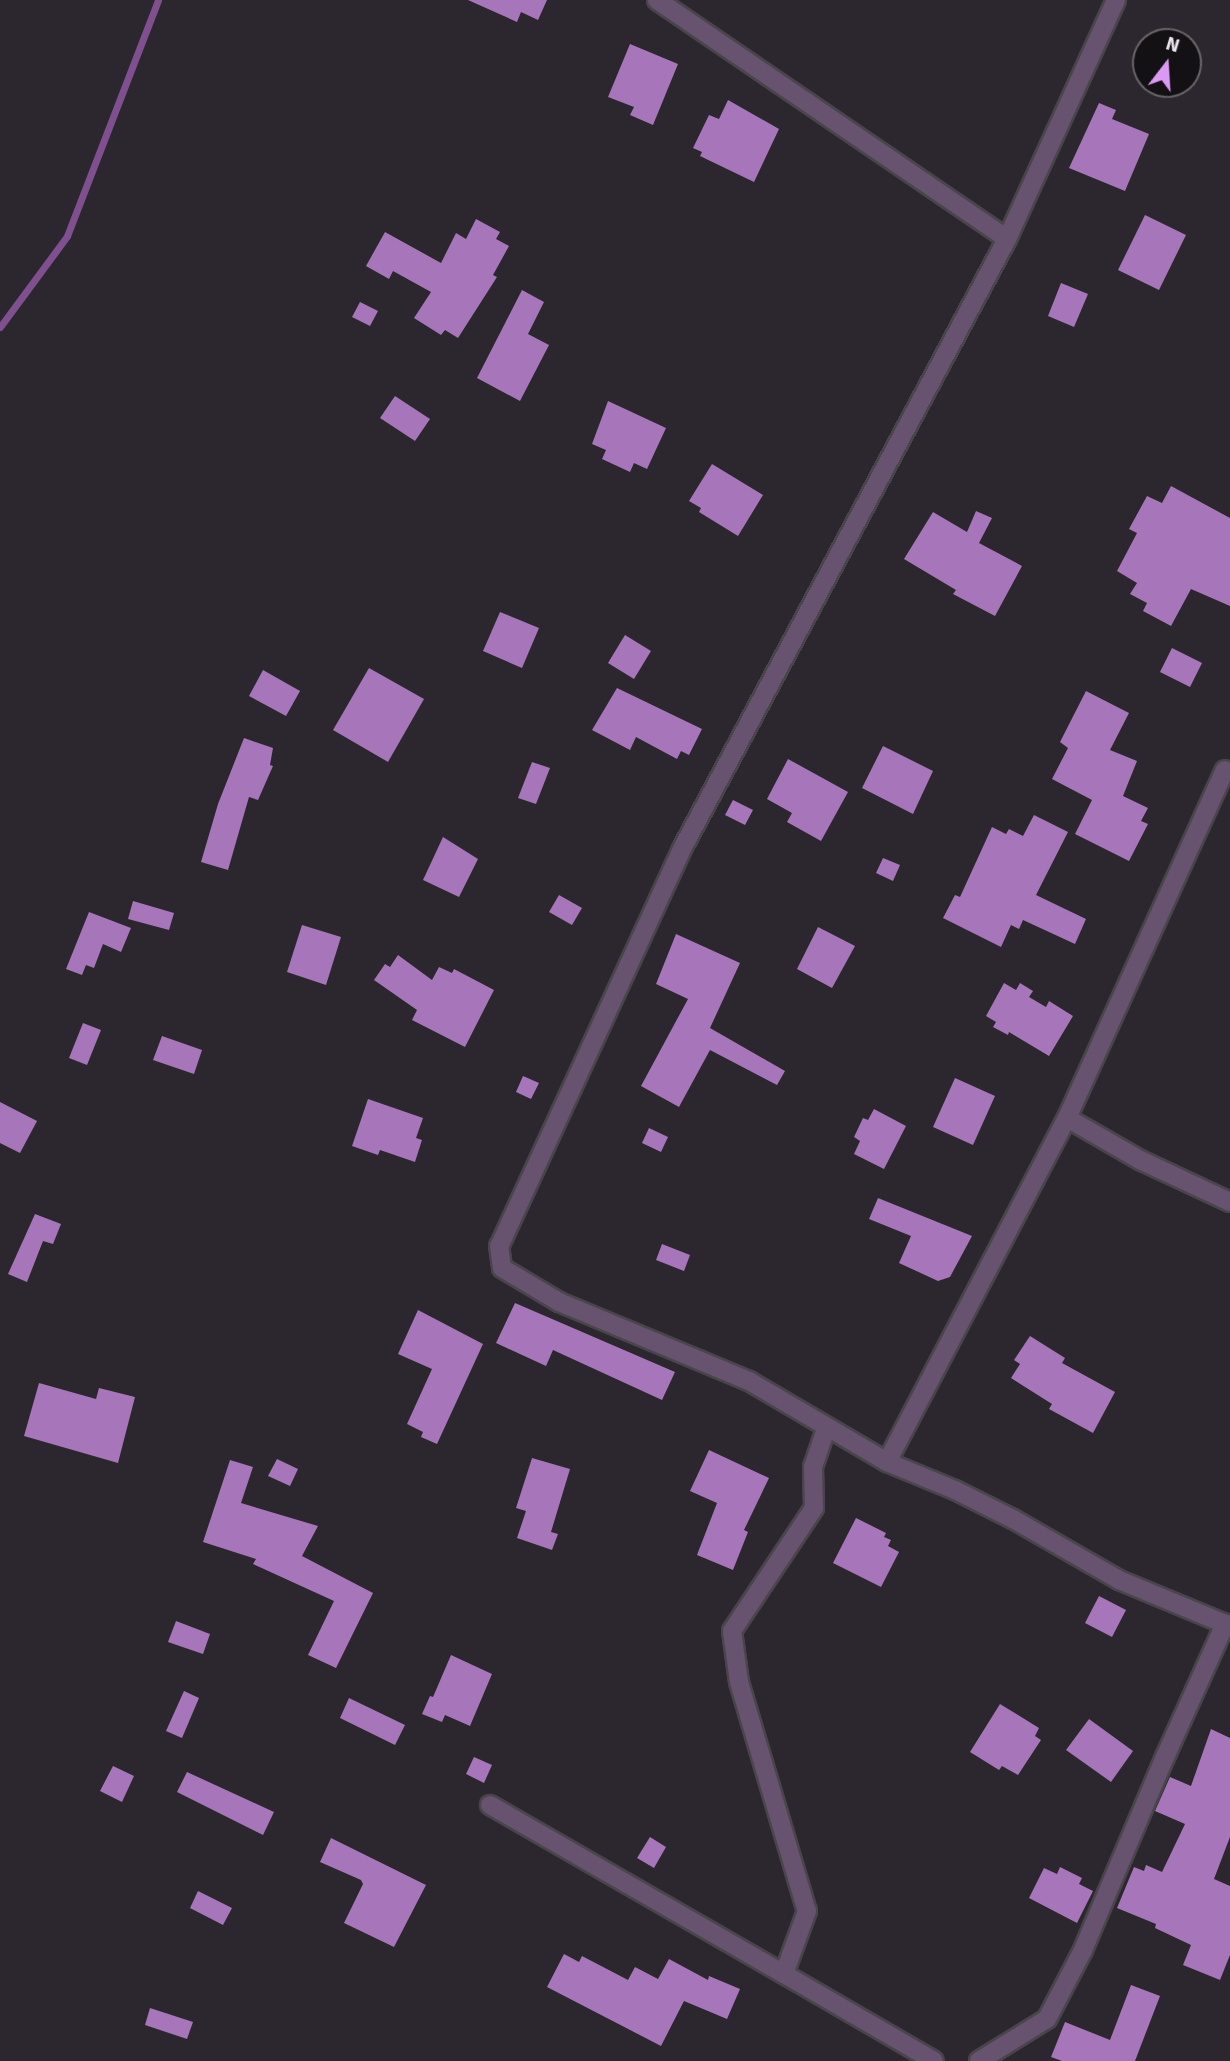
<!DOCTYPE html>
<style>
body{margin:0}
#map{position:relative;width:1230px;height:2061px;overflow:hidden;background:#2c272e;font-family:Signika,sans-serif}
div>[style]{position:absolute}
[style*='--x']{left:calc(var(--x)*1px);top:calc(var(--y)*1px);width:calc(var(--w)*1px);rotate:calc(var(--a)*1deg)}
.stream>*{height:7px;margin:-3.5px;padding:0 3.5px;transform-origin:3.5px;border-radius:3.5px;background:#7f4f90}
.building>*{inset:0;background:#a775b9}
.roads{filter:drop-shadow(2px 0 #4a454c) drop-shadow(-2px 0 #4a454c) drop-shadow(0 2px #4a454c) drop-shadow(0 -2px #4a454c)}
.street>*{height:18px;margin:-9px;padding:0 9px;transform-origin:9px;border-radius:9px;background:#67536f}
span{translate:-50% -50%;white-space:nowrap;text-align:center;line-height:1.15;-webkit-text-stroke:7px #131114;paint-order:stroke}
.north{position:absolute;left:1132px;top:28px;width:70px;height:70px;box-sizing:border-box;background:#131114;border:2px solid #686569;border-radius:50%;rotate:17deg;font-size:19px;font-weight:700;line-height:28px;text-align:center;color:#e8e4e9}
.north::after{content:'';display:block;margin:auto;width:24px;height:32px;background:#dc99f4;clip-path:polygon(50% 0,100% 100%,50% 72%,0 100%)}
</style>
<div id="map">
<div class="stream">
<i style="--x:0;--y:327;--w:113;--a:-53.6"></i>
<i style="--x:67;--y:236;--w:253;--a:-68.9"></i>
</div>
<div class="building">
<i style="clip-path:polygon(468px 0,547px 0,538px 20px,521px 12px,517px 22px)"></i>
<i style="clip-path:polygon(630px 44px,678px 64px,653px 125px,630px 115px,634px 107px,608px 97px)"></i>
<i style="clip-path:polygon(728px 100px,779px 129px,754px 182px,700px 156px,702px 152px,693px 148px,709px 115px,719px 119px)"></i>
<i style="clip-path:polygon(1099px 103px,1116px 110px,1112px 119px,1149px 134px,1125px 191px,1069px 168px)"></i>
<i style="clip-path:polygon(1145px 215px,1186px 235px,1159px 290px,1118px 270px)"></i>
<i style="clip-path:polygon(476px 219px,500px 232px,496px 239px,509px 246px,493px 275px,497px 277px,458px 338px,445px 330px,441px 335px,414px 318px,431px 292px,393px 271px,389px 279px,366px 266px,385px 232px,441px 263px,456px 233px,466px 239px)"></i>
<i style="clip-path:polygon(1061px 283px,1088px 294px,1074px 327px,1048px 316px)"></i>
<i style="clip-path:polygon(522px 290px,544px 302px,528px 334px,549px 345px,520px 401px,477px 378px)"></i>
<i style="clip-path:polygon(360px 302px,378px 311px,370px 326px,352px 317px)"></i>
<i style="clip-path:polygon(395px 396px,430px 419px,415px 441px,380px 418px)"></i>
<i style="clip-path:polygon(608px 401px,666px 428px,647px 469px,634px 463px,630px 472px,602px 459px,606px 450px,592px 444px)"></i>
<i style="clip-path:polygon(712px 464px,763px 495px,738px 536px,699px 512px,701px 508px,689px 501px)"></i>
<i style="clip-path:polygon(1171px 486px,1230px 518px,1230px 606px,1191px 589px,1171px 626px,1143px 611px,1147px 603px,1130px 594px,1137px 583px,1117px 571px,1137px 533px,1129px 529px,1147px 496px,1162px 503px)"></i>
<i style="clip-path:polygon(976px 511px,992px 518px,979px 543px,1022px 566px,995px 616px,953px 594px,956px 590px,904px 559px,933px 512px,967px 532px)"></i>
<i style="clip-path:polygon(500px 612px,539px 628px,522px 668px,483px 651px)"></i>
<i style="clip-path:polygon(625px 635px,651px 651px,634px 679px,608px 663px)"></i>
<i style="clip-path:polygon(1172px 648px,1202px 663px,1190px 687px,1160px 672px)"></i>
<i style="clip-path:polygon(369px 668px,424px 699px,388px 762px,333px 730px)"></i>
<i style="clip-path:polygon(263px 670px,300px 691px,286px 716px,249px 696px)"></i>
<i style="clip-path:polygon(617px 688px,702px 729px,689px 755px,681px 751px,677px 759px,636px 737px,630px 750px,592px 730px)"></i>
<i style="clip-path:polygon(1086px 691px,1129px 713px,1110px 750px,1137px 761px,1123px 796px,1148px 808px,1141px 821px,1148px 824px,1129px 861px,1075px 834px,1092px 800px,1052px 779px,1068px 748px,1060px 742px)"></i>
<i style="clip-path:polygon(244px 738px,273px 748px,270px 765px,273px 766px,258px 800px,249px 797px,228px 870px,201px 862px,218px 804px)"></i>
<i style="clip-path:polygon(883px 746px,933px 771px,913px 814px,862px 788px)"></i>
<i style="clip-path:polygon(788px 759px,848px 792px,821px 841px,787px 822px,792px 813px,767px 799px)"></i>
<i style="clip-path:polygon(532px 762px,550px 768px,536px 804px,518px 798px)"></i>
<i style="clip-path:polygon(733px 800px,753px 810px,745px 825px,725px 815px)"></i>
<i style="clip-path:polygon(1034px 815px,1068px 832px,1036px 895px,1086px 919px,1075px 944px,1023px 920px,1019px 929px,1011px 925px,1001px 947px,943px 918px,955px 895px,960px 897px,992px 827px,1006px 834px,1009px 829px,1023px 836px)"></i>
<i style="clip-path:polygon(443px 837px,478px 859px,459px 897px,423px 880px)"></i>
<i style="clip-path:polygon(883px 858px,900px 865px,893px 881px,876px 873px)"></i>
<i style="clip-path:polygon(559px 895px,582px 908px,572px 925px,549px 912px)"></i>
<i style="clip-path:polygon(133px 901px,174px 913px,169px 930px,128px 919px)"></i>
<i style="clip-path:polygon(89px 912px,131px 928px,121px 952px,103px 944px,94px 968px,86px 965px,82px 975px,66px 969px)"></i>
<i style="clip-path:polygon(302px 925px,341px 937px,326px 985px,287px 972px)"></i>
<i style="clip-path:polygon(818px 927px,855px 946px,832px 988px,797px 969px)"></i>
<i style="clip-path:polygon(676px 934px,740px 963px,710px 1028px,785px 1071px,777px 1085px,710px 1050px,679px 1107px,641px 1086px,688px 999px,656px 984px)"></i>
<i style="clip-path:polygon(398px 955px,432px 980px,439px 967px,452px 973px,454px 969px,494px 990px,465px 1047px,412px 1020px,417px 1010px,374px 980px,385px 964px,390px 967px)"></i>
<i style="clip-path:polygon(1004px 983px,1016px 990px,1020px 983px,1033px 991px,1029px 997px,1046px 1007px,1049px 1001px,1073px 1016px,1049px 1056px,1009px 1032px,1008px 1035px,993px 1027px,996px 1022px,986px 1016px)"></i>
<i style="clip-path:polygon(83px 1023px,101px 1030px,87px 1065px,69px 1058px)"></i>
<i style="clip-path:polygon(162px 1036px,202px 1050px,194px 1074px,153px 1060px)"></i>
<i style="clip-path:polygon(523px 1076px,539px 1083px,531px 1099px,516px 1092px)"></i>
<i style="clip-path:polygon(955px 1078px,995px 1096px,973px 1145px,933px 1127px)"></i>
<i style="clip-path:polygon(368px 1099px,423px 1118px,416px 1138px,422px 1140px,415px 1162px,380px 1150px,378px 1155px,352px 1146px)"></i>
<i style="clip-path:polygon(0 1102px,37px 1121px,20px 1153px,0 1143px)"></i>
<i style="clip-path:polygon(874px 1109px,906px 1126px,884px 1169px,854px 1154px,860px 1141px,854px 1137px,863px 1118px,868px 1120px)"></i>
<i style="clip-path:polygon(649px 1128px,668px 1137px,661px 1152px,642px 1143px)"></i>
<i style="clip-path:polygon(878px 1198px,972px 1236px,950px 1277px,938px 1281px,899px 1263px,911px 1236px,869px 1219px)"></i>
<i style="clip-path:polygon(35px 1214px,61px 1224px,53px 1244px,43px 1241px,27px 1282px,8px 1274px)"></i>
<i style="clip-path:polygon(662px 1244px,690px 1255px,684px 1271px,656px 1260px)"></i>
<i style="clip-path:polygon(515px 1303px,675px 1372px,662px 1400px,553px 1350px,546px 1366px,496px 1343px)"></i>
<i style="clip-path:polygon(418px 1310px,483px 1344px,437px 1444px,421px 1437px,423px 1432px,407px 1424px,432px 1369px,398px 1354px)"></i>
<i style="clip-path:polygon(1030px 1336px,1065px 1358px,1062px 1363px,1115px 1392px,1093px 1433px,1049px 1409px,1052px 1404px,1011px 1378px,1020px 1364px,1014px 1360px)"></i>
<i style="clip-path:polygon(39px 1383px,96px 1399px,99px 1388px,135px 1397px,118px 1463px,24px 1436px)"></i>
<i style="clip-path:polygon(709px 1450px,769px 1478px,744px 1530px,748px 1532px,733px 1570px,697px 1555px,717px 1503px,690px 1491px)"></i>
<i style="clip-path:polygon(532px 1458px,570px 1469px,551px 1532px,558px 1534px,552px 1550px,517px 1538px,526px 1511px,516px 1508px)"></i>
<i style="clip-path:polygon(277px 1459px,298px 1469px,290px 1486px,268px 1476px)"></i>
<i style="clip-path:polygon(230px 1460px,253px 1467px,241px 1503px,318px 1526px,302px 1556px,373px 1593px,336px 1668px,308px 1655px,334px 1601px,253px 1564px,256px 1559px,203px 1542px)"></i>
<i style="clip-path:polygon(856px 1518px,886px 1533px,884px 1537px,891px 1540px,888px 1546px,899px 1552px,881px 1587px,833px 1563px)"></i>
<i style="clip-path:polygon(1099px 1596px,1126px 1610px,1112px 1637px,1085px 1623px)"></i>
<i style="clip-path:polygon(176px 1621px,210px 1634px,203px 1654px,168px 1642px)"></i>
<i style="clip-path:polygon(451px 1655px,492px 1674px,470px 1726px,445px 1715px,442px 1722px,422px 1714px,430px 1696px,433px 1697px)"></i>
<i style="clip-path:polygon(184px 1691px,199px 1698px,182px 1738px,166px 1731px)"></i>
<i style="clip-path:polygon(349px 1698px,405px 1725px,395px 1745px,340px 1718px)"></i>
<i style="clip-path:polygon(1000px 1704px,1039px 1728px,1035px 1736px,1041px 1740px,1018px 1775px,1002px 1766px,999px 1770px,970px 1752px)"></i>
<i style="clip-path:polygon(1089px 1719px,1133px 1751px,1111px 1782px,1066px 1750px)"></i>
<i style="clip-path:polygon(1211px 1729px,1230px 1738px,1230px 1837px,1214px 1879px,1230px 1886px,1230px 1955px,1220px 1980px,1183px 1965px,1191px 1945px,1155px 1928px,1156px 1924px,1117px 1908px,1134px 1867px,1144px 1871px,1146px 1865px,1162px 1872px,1185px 1824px,1155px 1811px,1170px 1777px,1191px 1786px)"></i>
<i style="clip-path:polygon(474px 1757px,492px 1765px,484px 1783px,466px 1774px)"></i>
<i style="clip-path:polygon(113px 1766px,134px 1776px,122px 1802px,100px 1791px)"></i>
<i style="clip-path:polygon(187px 1772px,274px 1812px,263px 1835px,177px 1792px)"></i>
<i style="clip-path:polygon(650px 1837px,666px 1847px,654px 1868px,637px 1858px)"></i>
<i style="clip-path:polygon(331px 1838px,426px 1885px,394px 1947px,344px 1923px,363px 1884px,361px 1880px,320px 1862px)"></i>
<i style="clip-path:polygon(1060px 1867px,1082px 1878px,1079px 1884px,1093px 1891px,1077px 1923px,1029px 1898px,1044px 1868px,1057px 1874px)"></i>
<i style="clip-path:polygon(198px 1891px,232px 1908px,223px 1925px,190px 1908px)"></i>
<i style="clip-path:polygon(564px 1954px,579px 1962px,582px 1956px,628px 1980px,635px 1967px,658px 1979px,669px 1959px,708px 1980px,709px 1976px,740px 1989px,727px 2019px,684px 2001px,661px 2046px,547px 1987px)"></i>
<i style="clip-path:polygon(1131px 1985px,1160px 1996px,1135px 2061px,1062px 2061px,1051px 2057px,1065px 2022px,1110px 2040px)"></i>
<i style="clip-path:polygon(150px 2008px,193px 2022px,187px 2039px,145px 2025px)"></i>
</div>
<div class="roads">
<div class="street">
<i style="--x:657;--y:0;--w:424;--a:34.3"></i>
<i style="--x:1116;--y:0;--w:263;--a:114.5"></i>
<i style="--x:1007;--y:239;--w:691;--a:118.05"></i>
<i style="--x:682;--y:849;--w:437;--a:114.7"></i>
<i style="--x:499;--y:1246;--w:22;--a:82"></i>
<i style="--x:502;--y:1268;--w:66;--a:30.8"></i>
<i style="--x:559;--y:1302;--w:206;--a:22.6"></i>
<i style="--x:749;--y:1381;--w:160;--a:30.4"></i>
<i style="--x:887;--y:1462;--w:74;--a:22.4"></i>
<i style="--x:955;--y:1490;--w:65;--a:26.6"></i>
<i style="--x:1013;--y:1519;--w:122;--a:29.9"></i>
<i style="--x:1119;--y:1580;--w:120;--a:22.5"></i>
<i style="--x:1067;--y:1118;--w:84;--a:29.9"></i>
<i style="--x:1140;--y:1160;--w:99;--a:25"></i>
<i style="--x:826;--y:1429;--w:40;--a:108.9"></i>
<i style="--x:813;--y:1467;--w:41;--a:88.6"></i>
<i style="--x:814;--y:1508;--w:148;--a:123.7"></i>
<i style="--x:732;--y:1631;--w:51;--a:82.2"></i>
<i style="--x:739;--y:1682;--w:239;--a:73.5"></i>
<i style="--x:807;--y:1911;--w:67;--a:110.1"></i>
<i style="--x:784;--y:1974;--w:173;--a:30.1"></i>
<i style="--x:887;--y:1462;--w:388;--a:-62.4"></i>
<i style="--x:1067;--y:1118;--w:382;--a:-65.6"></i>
<i style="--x:490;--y:1805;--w:339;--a:29.9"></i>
<i style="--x:979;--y:2061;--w:80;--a:-31.7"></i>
<i style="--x:1047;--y:2019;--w:78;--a:-62.4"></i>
<i style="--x:1083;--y:1950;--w:210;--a:-67"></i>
<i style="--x:1165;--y:1757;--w:146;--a:-65.7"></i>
</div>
</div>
<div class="north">N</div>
</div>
